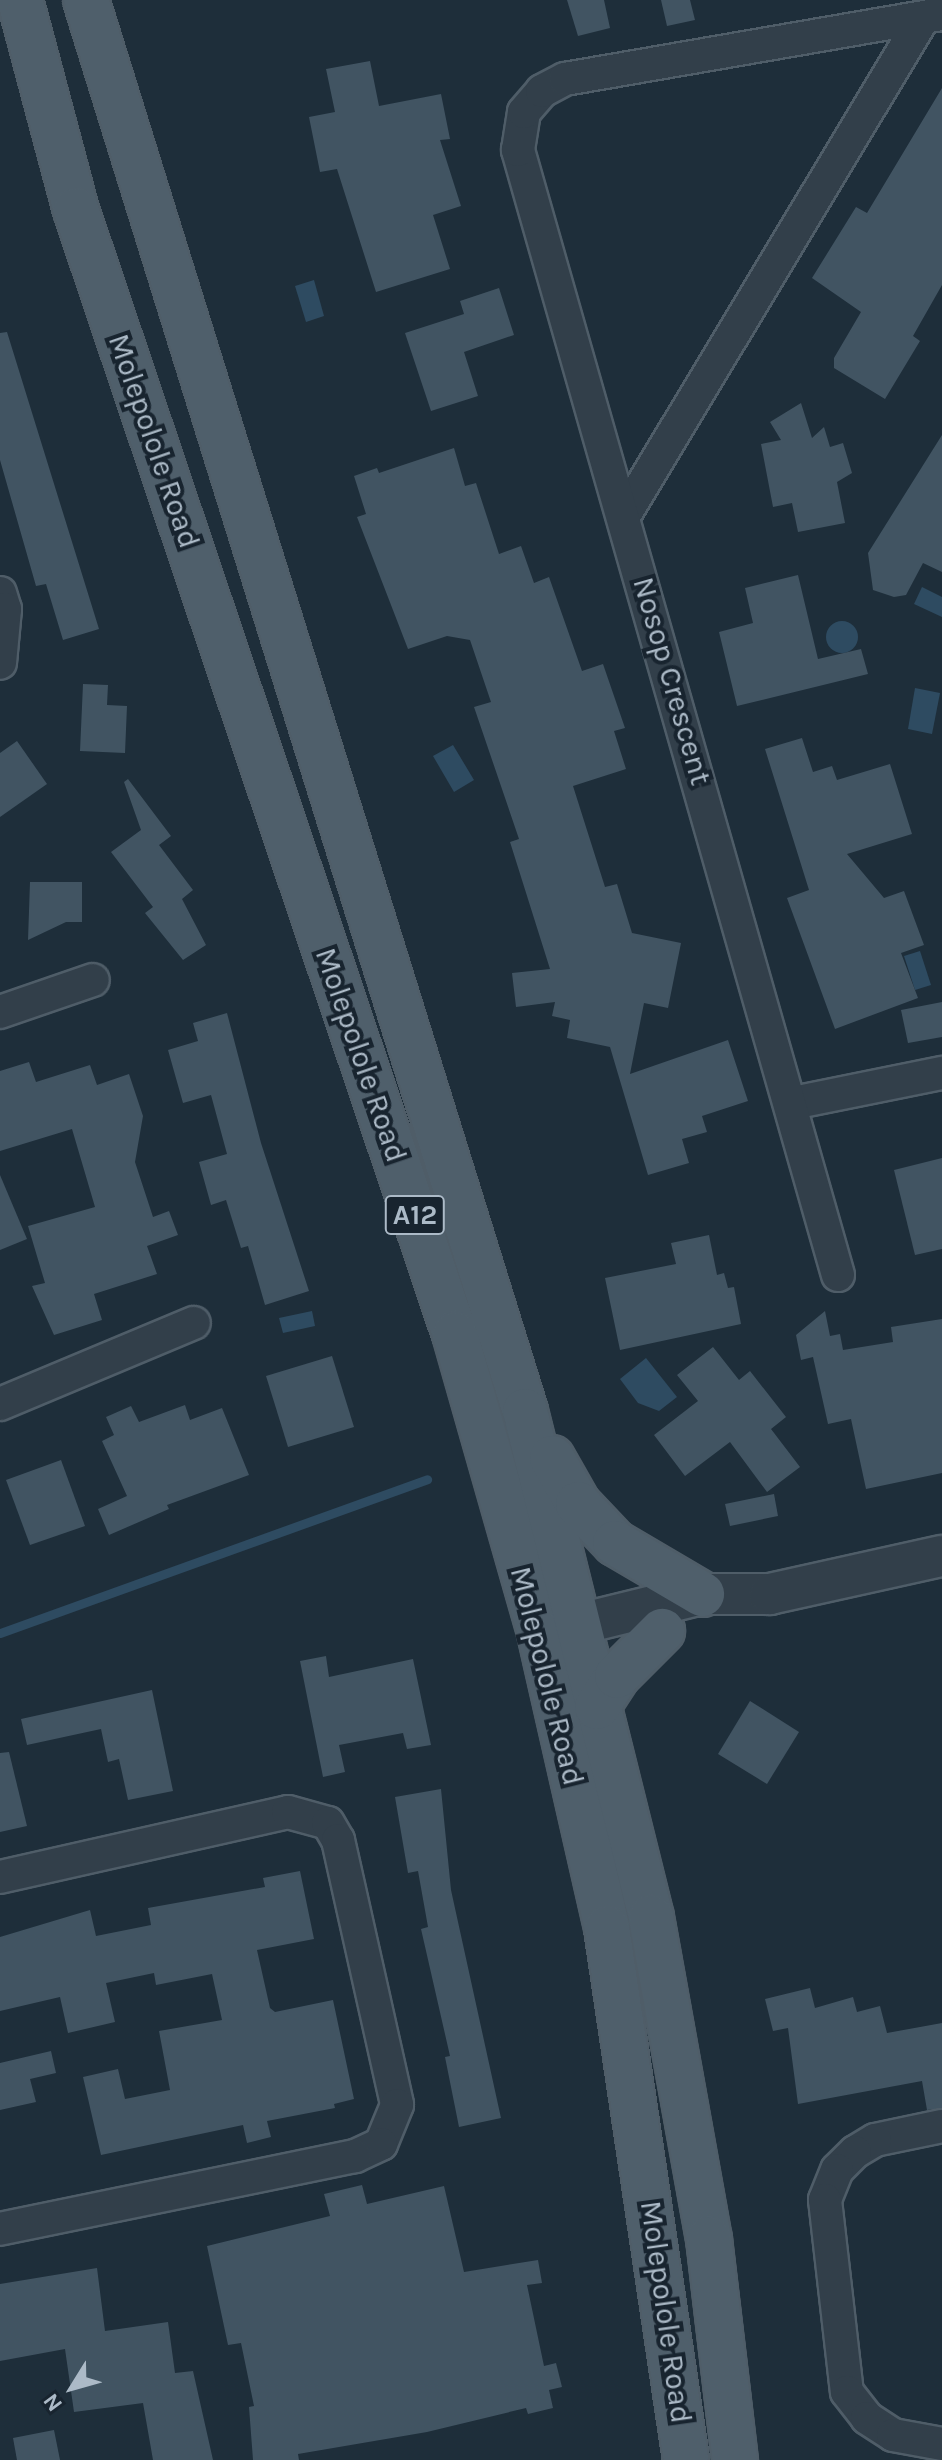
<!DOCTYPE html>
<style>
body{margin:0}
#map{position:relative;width:942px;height:2460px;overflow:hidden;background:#1e2e3a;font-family:Karla,sans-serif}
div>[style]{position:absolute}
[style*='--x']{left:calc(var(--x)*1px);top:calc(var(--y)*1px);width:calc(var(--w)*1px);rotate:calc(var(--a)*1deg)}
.water>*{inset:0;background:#2e4b61}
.round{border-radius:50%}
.stream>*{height:9px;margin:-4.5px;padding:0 4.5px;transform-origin:4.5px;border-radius:4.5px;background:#2e4b61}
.building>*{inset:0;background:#415462}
.roads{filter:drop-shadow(2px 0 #4f5d68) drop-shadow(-2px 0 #4f5d68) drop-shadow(0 2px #4f5d68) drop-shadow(0 -2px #4f5d68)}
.minor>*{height:32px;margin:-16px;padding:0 16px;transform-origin:16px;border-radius:16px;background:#323f4a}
.tertiary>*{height:40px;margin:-20px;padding:0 20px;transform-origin:20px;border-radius:20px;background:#323f4a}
.primary>*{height:44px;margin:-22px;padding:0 22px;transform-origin:22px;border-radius:22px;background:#4f5f6b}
span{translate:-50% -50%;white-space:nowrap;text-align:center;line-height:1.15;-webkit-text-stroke:8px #18242f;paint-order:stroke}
.shield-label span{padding:2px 6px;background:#18242f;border:2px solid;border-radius:6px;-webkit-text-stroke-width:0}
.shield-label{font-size:28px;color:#acbac7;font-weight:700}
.street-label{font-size:30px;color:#acbac7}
.north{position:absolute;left:32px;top:2348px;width:80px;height:80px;-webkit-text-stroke:6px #18242f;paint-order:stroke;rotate:233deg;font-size:22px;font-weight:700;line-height:32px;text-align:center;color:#acbac7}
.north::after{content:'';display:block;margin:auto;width:28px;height:36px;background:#acbac7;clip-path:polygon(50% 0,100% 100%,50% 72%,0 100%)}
</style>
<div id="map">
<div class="water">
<i style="clip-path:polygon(314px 280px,324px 316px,306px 322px,295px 286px)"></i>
<i style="clip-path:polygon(922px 587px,942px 597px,942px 617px,914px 604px)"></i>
<i class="round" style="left:826px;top:621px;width:32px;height:32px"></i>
<i style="clip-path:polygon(915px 688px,940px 693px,932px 734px,908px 729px)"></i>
<i style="clip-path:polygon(453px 745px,474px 780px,454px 792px,433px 756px)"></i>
<i style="clip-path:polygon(920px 951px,931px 985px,915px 990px,904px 956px)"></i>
<i style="clip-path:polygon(312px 1311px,315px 1326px,283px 1333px,279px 1318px)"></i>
<i style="clip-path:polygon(646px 1358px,677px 1397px,659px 1411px,638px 1403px,620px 1379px)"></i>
</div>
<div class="stream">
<i style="--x:0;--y:1633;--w:454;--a:-19.8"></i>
</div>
<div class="building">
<i style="clip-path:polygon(567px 0,604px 0,610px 28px,578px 36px)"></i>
<i style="clip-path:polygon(661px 0,690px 0,695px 20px,667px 26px)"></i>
<i style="clip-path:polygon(370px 61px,379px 106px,441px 94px,450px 139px,440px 140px,461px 206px,433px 215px,450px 269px,376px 292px,337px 169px,320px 172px,309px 117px,335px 112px,326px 69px)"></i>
<i style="clip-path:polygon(942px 88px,942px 285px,913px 336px,920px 341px,885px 399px,834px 368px,834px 358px,861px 312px,812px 278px,856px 207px,867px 213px)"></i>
<i style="clip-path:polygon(499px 288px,514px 335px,464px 352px,478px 396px,431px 411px,405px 333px,464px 314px,460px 301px)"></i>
<i style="clip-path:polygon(7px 332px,99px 629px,63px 640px,46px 584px,36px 586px,0 460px,0 333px)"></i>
<i style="clip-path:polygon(801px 403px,812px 438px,824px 427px,830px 447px,843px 443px,852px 473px,837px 482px,845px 523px,798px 532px,792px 503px,773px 507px,761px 444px,781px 440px,770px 422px)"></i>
<i style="clip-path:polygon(942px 435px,942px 572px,923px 563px,906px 595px,894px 597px,873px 590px,868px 553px)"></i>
<i style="clip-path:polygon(454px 448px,465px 486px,476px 483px,499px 554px,521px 546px,534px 583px,549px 577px,582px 671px,603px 664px,625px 728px,614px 731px,626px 769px,573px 786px,605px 887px,617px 884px,632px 933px,681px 943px,668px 1008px,644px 1003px,630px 1074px,728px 1040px,748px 1101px,702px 1116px,707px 1132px,682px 1139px,689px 1163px,648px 1175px,610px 1047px,567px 1038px,570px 1020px,552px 1016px,555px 1002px,516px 1007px,512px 973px,550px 969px,510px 842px,519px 839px,474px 707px,491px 702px,470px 640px,447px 636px,408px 649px,357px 517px,366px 514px,354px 476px,377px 468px,379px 473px)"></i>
<i style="clip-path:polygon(798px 575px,818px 659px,861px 649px,868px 674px,737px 706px,719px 632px,753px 623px,745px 588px)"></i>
<i style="clip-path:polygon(83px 684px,108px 685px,107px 705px,127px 706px,125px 753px,80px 751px)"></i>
<i style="clip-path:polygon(802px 738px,813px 772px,832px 766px,837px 780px,890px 764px,912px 834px,847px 854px,884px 898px,904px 891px,924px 945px,901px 953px,918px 998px,835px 1029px,787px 898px,809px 890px,765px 749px)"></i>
<i style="clip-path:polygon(17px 741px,47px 784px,0 817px,0 753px)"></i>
<i style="clip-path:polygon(128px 779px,171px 836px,159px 845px,193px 890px,182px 899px,206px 945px,183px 960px,145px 913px,153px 907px,111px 852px,141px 830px,124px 782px)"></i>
<i style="clip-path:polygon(30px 882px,82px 882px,82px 922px,66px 922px,28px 940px)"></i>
<i style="clip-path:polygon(942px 1002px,942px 1037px,908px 1043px,901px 1010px)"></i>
<i style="clip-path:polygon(227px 1013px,261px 1143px,309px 1291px,265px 1305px,248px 1246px,241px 1248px,226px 1200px,211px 1205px,199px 1162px,227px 1154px,211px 1095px,183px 1103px,168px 1050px,198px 1041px,193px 1023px)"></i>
<i style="clip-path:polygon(29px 1062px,36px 1082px,90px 1065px,97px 1085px,129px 1074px,143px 1116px,135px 1162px,153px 1217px,169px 1211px,178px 1235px,147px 1246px,157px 1274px,94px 1294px,102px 1320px,54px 1335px,32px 1286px,45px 1283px,28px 1226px,95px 1207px,72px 1129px,0 1151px,0 1071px)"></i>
<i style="clip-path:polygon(942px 1158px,942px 1249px,915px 1255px,894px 1170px)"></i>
<i style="clip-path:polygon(0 1175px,27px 1239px,0 1250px)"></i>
<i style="clip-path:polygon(709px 1235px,717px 1275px,724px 1273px,728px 1288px,734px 1287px,741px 1324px,620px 1350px,605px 1278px,676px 1264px,671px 1243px)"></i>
<i style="clip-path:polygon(825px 1311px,830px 1336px,840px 1334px,843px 1350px,893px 1342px,891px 1327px,942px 1319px,942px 1473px,866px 1489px,851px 1419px,828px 1424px,813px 1357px,801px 1360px,796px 1335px)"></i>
<i style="clip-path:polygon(713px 1347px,739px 1380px,750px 1371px,786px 1417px,771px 1429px,800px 1467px,767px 1492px,730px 1442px,685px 1476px,654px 1435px,698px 1401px,677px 1375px)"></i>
<i style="clip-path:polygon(332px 1356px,354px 1427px,288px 1447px,266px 1376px)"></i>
<i style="clip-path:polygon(185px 1405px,190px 1420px,222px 1408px,249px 1475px,167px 1505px,169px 1509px,109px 1535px,98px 1509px,127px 1496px,102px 1441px,114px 1435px,106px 1417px,131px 1406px,139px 1422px)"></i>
<i style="clip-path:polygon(61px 1460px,85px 1526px,30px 1545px,6px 1480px)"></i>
<i style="clip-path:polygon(774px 1494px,778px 1516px,730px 1526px,725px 1504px)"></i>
<i style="clip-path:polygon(326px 1656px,329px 1677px,413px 1659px,431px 1745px,407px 1749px,403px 1733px,339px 1745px,345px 1772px,323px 1777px,300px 1661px)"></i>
<i style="clip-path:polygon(152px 1690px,173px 1791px,128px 1800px,119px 1759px,108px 1762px,101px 1729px,27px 1745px,21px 1719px)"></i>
<i style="clip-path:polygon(750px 1701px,799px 1732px,767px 1784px,718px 1754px)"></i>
<i style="clip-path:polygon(9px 1752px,27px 1826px,0 1832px,0 1753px)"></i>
<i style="clip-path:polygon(441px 1789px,451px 1890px,501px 2118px,459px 2127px,445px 2057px,450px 2056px,421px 1929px,428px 1927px,418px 1871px,408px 1873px,395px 1797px)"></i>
<i style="clip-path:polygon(300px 1871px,314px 1939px,257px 1950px,270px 2008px,275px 2012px,333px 2000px,354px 2099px,334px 2104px,335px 2108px,267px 2121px,271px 2137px,247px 2143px,243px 2125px,101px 2155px,83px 2077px,118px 2069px,125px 2099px,170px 2090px,159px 2031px,222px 2020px,212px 1974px,156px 1985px,154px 1973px,106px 1983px,115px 2022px,68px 2033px,60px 1997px,0 2011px,0 1937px,90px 1910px,96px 1936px,151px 1925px,148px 1908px,265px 1887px,263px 1878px)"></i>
<i style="clip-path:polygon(810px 1988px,815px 2008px,853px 1997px,857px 2012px,880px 2006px,887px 2033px,942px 2023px,942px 2108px,927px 2110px,922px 2081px,798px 2104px,788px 2028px,773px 2031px,765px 1999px)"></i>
<i style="clip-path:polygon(51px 2051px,56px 2073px,30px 2079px,36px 2102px,0 2110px,0 2063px)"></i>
<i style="clip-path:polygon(362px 2185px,367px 2204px,444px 2186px,464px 2272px,538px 2260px,542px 2283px,527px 2285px,544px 2366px,556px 2363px,562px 2387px,549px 2390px,553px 2408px,528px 2414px,526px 2408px,427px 2432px,298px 2454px,299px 2460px,253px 2460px,249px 2407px,254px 2406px,241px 2343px,228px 2345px,207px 2246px,330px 2216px,324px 2194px)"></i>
<i style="clip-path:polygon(97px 2268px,105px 2331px,168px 2322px,175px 2373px,193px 2371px,213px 2460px,153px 2460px,143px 2403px,74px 2412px,65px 2349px,0 2361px,0 2284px)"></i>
<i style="clip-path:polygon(54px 2430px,60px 2460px,17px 2460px,13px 2438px)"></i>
</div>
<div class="roads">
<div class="minor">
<i style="--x:625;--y:514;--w:579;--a:-59"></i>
<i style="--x:0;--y:593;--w:17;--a:73"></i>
<i style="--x:5;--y:609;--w:54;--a:95.3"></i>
<i style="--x:0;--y:1012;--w:98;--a:-19"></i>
<i style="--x:793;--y:1103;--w:152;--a:-11.4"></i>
<i style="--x:838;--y:1275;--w:1170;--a:-105.88"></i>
<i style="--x:518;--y:150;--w:38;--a:-81"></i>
<i style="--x:524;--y:112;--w:28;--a:-49"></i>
<i style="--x:542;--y:91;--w:26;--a:-28"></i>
<i style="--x:565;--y:79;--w:383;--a:-9.8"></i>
<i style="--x:0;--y:1404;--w:210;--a:-22.7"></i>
<i style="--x:0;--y:1877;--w:295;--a:-12.7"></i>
<i style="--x:288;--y:1812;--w:41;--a:15.4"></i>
<i style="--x:328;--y:1823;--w:20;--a:60"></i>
<i style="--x:338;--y:1840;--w:271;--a:77.4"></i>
<i style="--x:397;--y:2105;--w:42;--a:112.3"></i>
<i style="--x:381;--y:2144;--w:29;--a:155"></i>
<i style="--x:355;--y:2156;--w:362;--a:168.4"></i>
<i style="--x:942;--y:2126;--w:68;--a:168.2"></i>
<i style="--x:875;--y:2140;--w:23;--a:149"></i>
<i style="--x:855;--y:2152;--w:25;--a:135"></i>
<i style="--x:837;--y:2170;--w:32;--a:112"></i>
<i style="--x:825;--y:2200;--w:193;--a:83.5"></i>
<i style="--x:847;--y:2392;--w:33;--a:52"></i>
<i style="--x:867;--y:2418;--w:31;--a:33"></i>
<i style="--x:893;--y:2435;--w:50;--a:10.4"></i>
</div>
<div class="tertiary">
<i style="--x:547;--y:1632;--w:160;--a:-13.8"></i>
<i style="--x:702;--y:1594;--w:68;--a:0"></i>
<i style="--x:770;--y:1594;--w:176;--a:-12.5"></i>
</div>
<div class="primary">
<i style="--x:20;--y:0;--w:217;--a:75.1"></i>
<i style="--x:76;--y:210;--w:1186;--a:71.37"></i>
<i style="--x:455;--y:1334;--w:311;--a:74.1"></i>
<i style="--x:540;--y:1633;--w:303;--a:77.2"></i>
<i style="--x:607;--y:1928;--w:538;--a:81.55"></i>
<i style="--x:86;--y:0;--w:1478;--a:72.72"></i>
<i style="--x:525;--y:1411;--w:521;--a:76.02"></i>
<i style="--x:651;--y:1917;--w:327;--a:79.8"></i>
<i style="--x:709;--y:2239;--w:223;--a:83.3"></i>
<i style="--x:552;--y:1458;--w:53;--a:60.5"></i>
<i style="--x:578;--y:1504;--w:54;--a:46.5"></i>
<i style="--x:615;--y:1543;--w:101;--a:30.4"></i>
<i style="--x:597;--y:1707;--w:37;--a:-57"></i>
<i style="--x:617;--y:1676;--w:64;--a:-45"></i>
</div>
</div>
<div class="shield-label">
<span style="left:415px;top:1215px">A12</span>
</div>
<div class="street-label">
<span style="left:154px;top:441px;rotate:71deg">Molepolole Road</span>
<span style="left:672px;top:681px;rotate:74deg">Nosop Crescent</span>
<span style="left:361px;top:1055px;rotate:71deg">Molepolole Road</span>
<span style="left:547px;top:1676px;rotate:76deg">Molepolole Road</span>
<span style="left:666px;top:2312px;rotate:82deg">Molepolole Road</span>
</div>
<div class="north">N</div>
</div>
